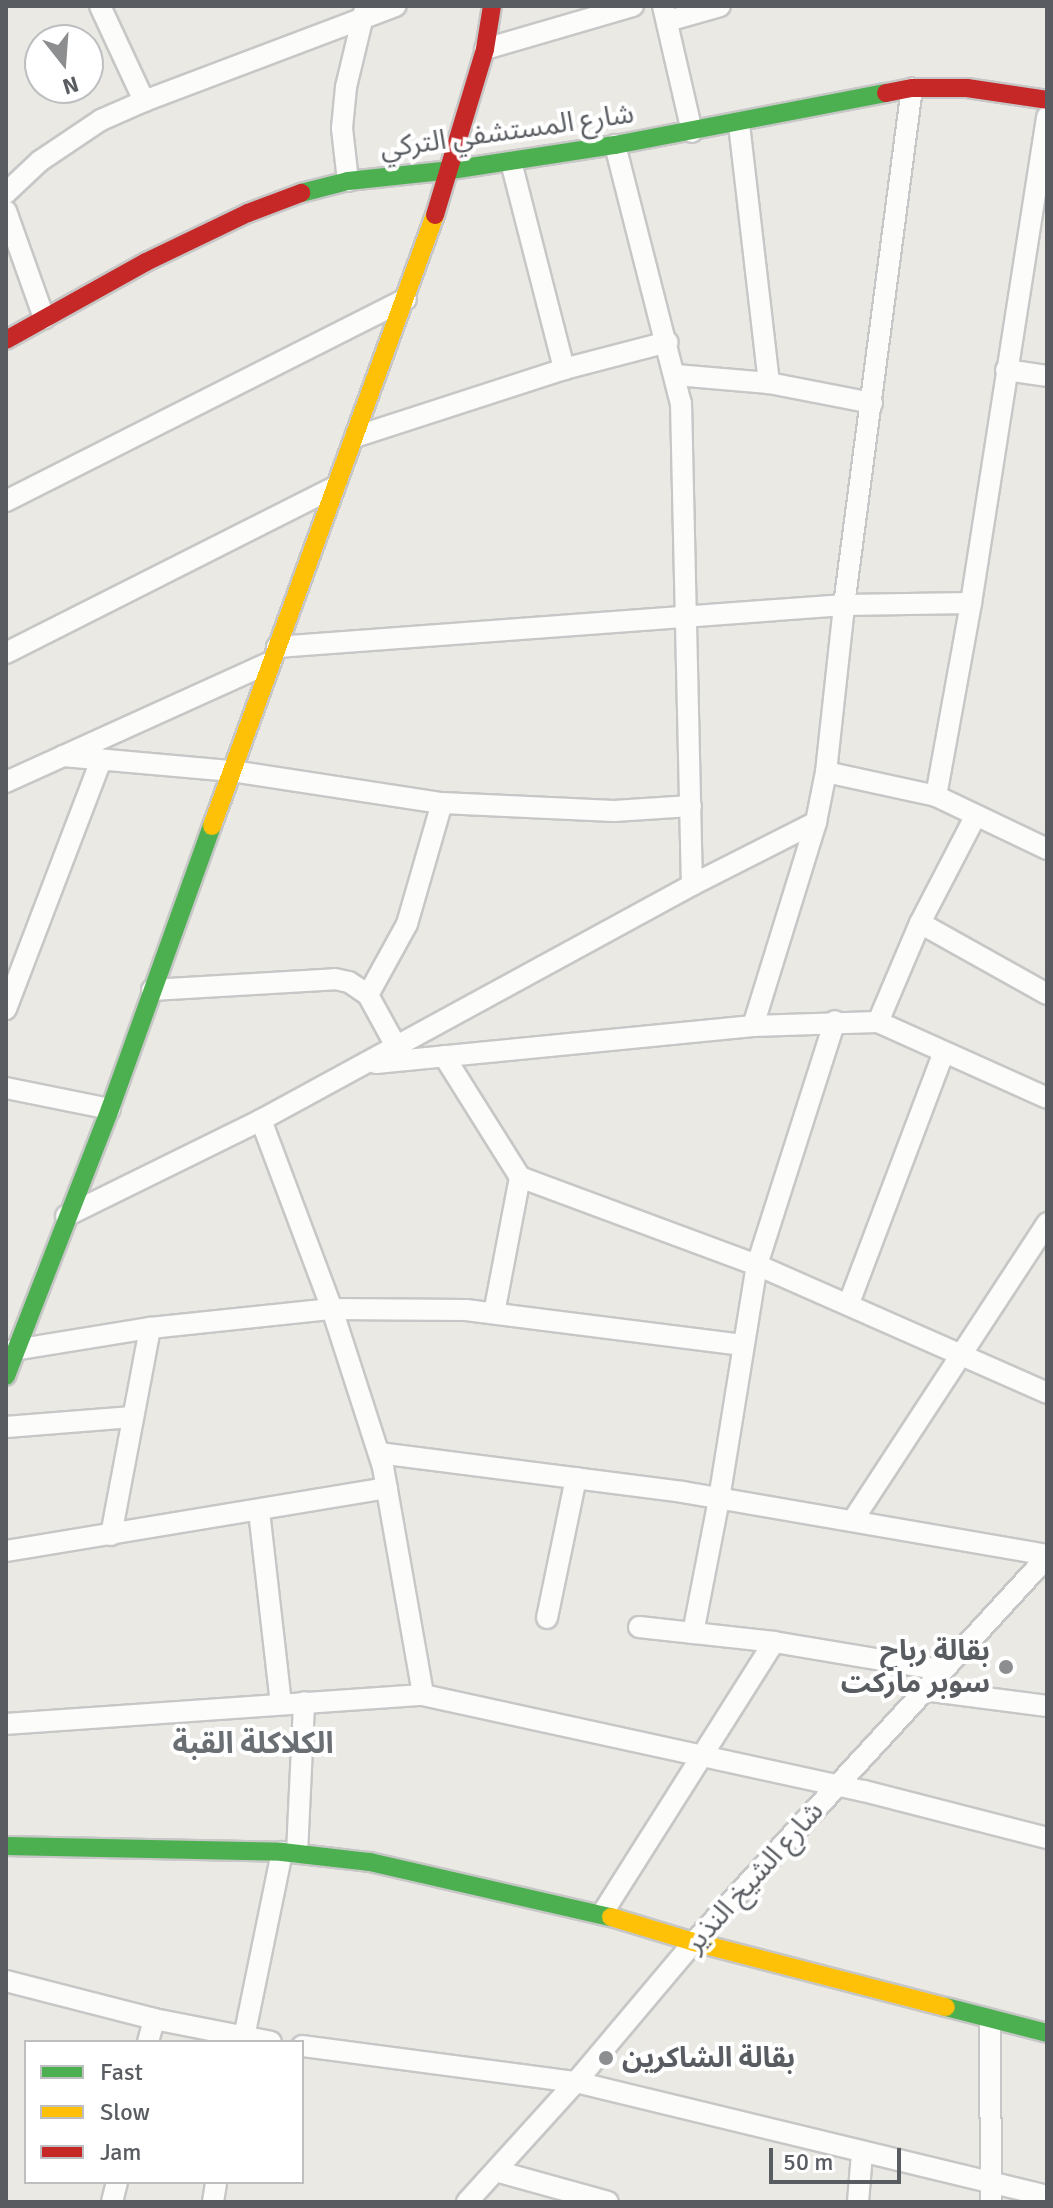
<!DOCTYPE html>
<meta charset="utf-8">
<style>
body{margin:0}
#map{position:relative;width:1053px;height:2208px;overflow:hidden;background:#eae9e4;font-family:Signika,"Noto Sans Arabic",sans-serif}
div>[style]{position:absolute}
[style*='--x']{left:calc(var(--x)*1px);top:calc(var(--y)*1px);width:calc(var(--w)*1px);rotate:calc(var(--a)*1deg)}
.roads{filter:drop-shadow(2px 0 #c6c7c6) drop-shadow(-2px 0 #c6c7c6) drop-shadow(0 2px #c6c7c6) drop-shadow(0 -2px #c6c7c6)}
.street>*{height:20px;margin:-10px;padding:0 10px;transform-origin:10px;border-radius:10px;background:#fcfcfb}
.fast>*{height:18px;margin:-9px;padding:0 9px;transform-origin:9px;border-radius:9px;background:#4caf50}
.slow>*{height:18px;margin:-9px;padding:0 9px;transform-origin:9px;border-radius:9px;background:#ffc107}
.jam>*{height:18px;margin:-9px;padding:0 9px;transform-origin:9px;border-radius:9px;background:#c62828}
.dots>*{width:22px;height:22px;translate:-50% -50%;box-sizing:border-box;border:4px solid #fff;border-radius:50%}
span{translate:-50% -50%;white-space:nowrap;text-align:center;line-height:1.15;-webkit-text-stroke:8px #fff;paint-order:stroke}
.street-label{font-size:28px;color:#595d62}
.poi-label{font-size:28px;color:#595d62;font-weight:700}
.right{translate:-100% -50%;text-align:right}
.left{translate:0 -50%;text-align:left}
.neighbourhood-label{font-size:30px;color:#6a6f74;font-weight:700}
.frame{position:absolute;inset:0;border:8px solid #595d62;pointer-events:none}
.legend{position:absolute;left:24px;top:2040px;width:280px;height:144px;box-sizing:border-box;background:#fff;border:2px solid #bdbec0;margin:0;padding:10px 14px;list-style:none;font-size:24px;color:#595d62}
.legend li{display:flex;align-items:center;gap:16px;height:40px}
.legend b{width:40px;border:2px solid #bdbec0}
.north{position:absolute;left:24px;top:24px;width:80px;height:80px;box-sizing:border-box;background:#fff;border:2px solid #bdbec0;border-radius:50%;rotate:163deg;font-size:22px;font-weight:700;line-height:32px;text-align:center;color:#595d62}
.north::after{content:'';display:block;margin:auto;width:28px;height:36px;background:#8c8e90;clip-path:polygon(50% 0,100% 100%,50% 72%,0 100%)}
.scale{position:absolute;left:769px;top:2148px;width:132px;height:36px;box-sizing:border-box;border:4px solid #595d62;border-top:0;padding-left:10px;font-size:24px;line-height:28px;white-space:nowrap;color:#595d62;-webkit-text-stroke:6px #fff;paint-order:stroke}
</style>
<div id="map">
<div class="roads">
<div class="street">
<i style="--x:100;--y:6;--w:105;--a:65.1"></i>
<i style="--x:663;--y:6;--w:129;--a:77"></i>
<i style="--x:668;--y:21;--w:54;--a:-16.1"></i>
<i style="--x:485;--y:49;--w:154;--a:-16.2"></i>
<i style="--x:739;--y:124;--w:261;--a:83.4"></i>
<i style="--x:615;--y:145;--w:266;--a:75.7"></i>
<i style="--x:681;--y:403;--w:482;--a:88.7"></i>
<i style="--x:511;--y:162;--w:214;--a:75.6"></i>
<i style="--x:348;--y:181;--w:53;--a:-96.5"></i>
<i style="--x:342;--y:128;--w:41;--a:-84.4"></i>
<i style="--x:346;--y:87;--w:77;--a:-76.5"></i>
<i style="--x:6;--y:193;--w:47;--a:-43.3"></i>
<i style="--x:40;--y:161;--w:73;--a:-33.9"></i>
<i style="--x:101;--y:120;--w:47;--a:-23.8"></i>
<i style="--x:144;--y:101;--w:269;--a:-20.7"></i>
<i style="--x:6;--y:211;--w:114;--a:70.4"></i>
<i style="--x:1006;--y:370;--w:41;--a:8.3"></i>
<i style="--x:676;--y:375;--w:93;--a:4.9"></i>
<i style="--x:769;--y:383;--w:105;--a:11"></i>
<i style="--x:355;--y:437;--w:220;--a:-18"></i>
<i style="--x:564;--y:369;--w:107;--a:-14.6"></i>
<i style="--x:6;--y:501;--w:448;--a:-26.8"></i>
<i style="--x:277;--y:647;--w:569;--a:-4.24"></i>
<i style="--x:844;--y:605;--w:127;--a:-0.9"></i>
<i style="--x:6;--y:653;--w:368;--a:-26.8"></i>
<i style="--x:63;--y:756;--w:170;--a:5.1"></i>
<i style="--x:232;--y:771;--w:212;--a:8.7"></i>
<i style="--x:442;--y:803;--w:172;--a:2.7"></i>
<i style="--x:614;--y:811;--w:77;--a:-3.7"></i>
<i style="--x:826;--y:772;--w:113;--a:12.3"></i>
<i style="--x:936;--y:796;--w:123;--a:25.5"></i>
<i style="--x:6;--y:782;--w:291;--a:-24.4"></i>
<i style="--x:936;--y:796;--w:196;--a:-79.7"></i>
<i style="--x:971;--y:603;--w:492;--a:-81.1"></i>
<i style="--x:920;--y:923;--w:145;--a:29.2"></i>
<i style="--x:152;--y:990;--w:183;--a:-3.4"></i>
<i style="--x:335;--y:979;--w:14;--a:12"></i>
<i style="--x:349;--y:982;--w:23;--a:34"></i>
<i style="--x:368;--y:995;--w:60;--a:61.3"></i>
<i style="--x:368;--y:995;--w:81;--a:-61.2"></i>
<i style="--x:407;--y:924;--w:126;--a:-73.9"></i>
<i style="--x:6;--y:1009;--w:267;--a:-69.1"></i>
<i style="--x:878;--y:1022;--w:108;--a:-67"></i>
<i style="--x:920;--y:923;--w:119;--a:-62.6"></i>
<i style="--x:753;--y:1026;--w:214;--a:-72.8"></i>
<i style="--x:816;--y:822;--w:51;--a:-78.7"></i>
<i style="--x:826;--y:772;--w:168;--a:-83.8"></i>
<i style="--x:844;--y:605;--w:521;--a:-82.51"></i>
<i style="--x:444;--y:1056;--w:143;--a:57.9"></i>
<i style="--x:520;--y:1177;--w:138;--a:100.8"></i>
<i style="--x:376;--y:1063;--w:379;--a:-5.6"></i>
<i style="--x:753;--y:1026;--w:125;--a:-1.8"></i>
<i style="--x:878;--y:1022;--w:185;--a:24.2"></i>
<i style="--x:6;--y:1088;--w:106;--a:11.4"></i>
<i style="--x:261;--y:1120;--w:202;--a:69.4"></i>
<i style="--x:332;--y:1309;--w:166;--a:72.1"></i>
<i style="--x:383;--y:1467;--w:231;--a:80"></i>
<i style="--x:520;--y:1177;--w:253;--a:20.4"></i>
<i style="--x:757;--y:1265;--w:317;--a:23.8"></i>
<i style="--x:66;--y:1216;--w:217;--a:-26.2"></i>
<i style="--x:261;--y:1120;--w:491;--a:-28.6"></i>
<i style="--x:692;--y:885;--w:139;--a:-26.9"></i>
<i style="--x:849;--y:1303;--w:268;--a:-69.3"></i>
<i style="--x:8;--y:1351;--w:144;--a:-9.2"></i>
<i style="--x:150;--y:1328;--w:183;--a:-6"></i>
<i style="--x:332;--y:1309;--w:134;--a:0.4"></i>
<i style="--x:466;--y:1310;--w:279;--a:7.2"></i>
<i style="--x:6;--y:1427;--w:126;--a:-4.5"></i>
<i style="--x:379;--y:1453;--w:306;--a:7.3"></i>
<i style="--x:683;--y:1492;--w:369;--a:9.8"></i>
<i style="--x:259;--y:1511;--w:193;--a:83.5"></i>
<i style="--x:853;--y:1520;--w:355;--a:-56.8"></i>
<i style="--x:111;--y:1535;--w:211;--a:-79.3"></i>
<i style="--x:6;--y:1551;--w:386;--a:-9.4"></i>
<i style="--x:547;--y:1618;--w:143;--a:-78.3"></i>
<i style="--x:639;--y:1627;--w:136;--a:6.3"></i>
<i style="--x:774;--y:1642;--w:169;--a:9.5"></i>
<i style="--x:693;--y:1633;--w:136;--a:-79"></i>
<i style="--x:719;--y:1499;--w:237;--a:-80.8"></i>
<i style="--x:757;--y:1265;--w:256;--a:-72.3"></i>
<i style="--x:924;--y:1690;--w:124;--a:7.4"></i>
<i style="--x:6;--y:1724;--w:418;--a:-4"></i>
<i style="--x:423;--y:1695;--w:451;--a:12.3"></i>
<i style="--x:864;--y:1791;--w:189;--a:14.4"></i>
<i style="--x:297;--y:1853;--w:151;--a:-87.3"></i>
<i style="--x:602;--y:1914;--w:322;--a:-57.7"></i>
<i style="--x:6;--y:1981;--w:153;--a:14.4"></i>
<i style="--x:154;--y:2019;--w:119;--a:11.1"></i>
<i style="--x:990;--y:2020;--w:182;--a:89.7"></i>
<i style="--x:148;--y:2042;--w:24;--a:-75"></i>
<i style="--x:243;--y:2042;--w:194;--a:-78.4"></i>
<i style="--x:302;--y:2046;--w:276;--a:7.5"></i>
<i style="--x:576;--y:2082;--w:485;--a:13.6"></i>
<i style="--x:496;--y:2171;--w:116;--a:15.5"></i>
<i style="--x:112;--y:2202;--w:21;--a:-76"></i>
<i style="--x:213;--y:2202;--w:20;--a:-81"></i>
<i style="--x:467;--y:2202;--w:162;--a:-47.8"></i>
<i style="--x:576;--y:2082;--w:183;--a:-49.9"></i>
<i style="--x:694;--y:1942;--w:522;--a:-47.48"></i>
<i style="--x:858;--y:2202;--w:49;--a:-85.3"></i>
</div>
<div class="fast">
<i style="--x:301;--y:193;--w:49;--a:-14.3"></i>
<i style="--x:348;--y:181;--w:104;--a:-6.1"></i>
<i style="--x:451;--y:170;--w:166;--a:-8.7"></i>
<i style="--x:615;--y:145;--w:276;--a:-10.9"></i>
<i style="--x:6;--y:1376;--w:287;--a:-68.7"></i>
<i style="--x:110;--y:1109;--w:301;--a:-70.2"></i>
<i style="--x:6;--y:1846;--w:276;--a:1.2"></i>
<i style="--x:282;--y:1852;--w:89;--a:6.5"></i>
<i style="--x:370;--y:1862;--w:247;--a:12.9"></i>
<i style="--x:946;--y:2007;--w:104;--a:14.4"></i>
</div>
<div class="slow">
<i style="--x:212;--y:826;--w:650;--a:-69.95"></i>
<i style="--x:611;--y:1917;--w:87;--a:16.8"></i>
<i style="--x:694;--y:1942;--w:260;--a:14.5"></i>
</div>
<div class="jam">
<i style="--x:886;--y:93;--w:26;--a:-11"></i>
<i style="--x:912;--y:88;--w:55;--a:0"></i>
<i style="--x:967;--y:88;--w:81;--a:8.5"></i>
<i style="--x:435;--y:215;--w:173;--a:-73.2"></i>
<i style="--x:485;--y:49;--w:44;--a:-80.8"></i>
<i style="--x:6;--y:340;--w:160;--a:-29.1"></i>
<i style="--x:146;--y:262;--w:113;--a:-25.7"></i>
<i style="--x:248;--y:213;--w:57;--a:-20.7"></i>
</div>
</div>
<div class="dots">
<i style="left:1006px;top:1667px;background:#8c8e90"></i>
<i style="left:606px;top:2058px;background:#8c8e90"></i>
</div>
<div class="street-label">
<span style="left:507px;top:131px;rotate:-8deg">شارع المستشفي التركي</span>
<span style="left:754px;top:1877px;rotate:-48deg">شارع الشيخ النذير</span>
</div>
<div class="poi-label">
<span class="right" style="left:990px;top:1667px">بقالة رباح<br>سوبر ماركت</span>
<span class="left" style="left:622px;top:2058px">بقالة الشاكرين</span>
</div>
<div class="neighbourhood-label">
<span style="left:253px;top:1744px">الكلاكلة القبة</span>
</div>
<div class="frame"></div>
<ul class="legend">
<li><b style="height:10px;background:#4caf50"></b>Fast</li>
<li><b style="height:10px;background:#ffc107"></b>Slow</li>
<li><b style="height:10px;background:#c62828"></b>Jam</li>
</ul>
<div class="north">N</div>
<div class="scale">50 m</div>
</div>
